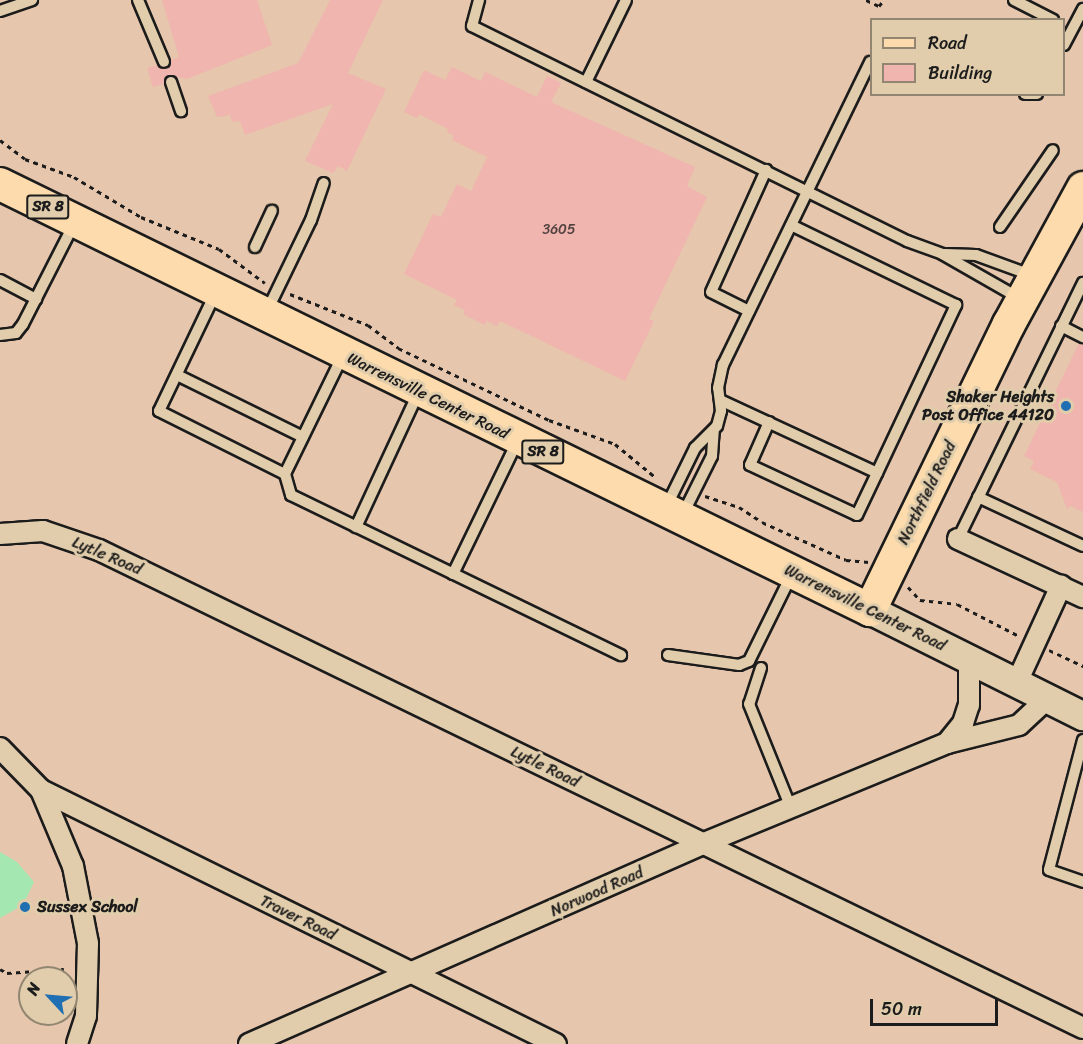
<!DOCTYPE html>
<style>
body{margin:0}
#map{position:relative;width:1083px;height:1044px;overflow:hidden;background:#e6c6ac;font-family:Sriracha,sans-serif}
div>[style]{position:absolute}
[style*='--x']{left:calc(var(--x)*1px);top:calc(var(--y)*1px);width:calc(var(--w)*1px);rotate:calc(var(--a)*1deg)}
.green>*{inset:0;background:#a4e7b1}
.building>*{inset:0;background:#f0b5ae}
.path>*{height:3px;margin-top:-1.5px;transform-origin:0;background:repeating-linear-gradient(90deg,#1c1c1c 0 4.5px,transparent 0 9px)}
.roads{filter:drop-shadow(2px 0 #1c1c1c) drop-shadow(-2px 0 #1c1c1c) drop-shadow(0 2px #1c1c1c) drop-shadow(0 -2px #1c1c1c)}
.lane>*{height:10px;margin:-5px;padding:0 5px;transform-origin:5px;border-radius:5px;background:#e1cdab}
.street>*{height:20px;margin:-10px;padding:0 10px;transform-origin:10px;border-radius:10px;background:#e1cdab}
.secondary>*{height:28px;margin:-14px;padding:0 14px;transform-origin:14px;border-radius:14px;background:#e1cdab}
.primary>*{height:32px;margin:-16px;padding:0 16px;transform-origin:16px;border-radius:16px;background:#fddbac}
.dots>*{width:16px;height:16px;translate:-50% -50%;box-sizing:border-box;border:3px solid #e1cdab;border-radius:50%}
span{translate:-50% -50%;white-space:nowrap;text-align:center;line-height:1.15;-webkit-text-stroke:6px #e1cdab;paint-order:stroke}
.number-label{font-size:14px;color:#514240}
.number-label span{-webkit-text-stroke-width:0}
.shield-label span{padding:2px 4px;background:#e1cdab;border:2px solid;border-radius:4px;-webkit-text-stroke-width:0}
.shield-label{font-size:15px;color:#1c1c1c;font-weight:700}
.street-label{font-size:16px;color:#1c1c1c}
.poi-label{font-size:16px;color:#1c1c1c;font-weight:700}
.right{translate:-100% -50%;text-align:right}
.left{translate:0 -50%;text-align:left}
.legend{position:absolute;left:870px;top:18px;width:195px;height:78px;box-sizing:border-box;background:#e1cdab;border:2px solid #928672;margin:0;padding:8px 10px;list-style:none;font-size:18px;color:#1c1c1c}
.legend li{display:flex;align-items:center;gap:12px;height:30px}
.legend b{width:30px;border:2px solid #928672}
.north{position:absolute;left:18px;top:966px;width:60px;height:60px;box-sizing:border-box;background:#e1cdab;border:2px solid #928672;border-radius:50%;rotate:296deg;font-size:16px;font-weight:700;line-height:24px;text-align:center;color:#1c1c1c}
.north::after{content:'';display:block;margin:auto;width:21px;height:27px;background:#1f6fb2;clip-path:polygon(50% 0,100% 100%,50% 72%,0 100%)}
.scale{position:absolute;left:870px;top:999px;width:128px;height:27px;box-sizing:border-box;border:3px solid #1c1c1c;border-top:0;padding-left:8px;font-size:18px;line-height:21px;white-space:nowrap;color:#1c1c1c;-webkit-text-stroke:4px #e1cdab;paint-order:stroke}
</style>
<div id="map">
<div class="green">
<i style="clip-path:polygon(0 852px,17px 862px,34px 882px,23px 905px,0 918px)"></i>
</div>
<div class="building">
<i style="clip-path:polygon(162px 0,257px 0,272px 45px,187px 79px,168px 75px,164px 84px,153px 87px,147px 68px,157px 65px,166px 69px,171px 60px,179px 57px)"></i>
<i style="clip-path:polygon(330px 0,383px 0,348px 73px,386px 89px,347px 171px,338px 166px,333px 173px,305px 161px,333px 104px,245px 135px,240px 121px,232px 122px,230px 115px,217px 117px,208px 96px,298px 63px)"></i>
<i style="clip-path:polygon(452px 67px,481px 81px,485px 72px,537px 97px,547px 76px,561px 83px,551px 102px,695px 167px,687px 186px,707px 197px,649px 319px,654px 321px,625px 381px,500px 321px,497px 326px,487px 321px,485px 325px,463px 314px,465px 310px,454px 305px,457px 300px,404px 274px,433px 214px,441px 217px,457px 184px,471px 191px,487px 157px,452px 140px,454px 136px,447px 132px,448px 129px,419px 114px,417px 118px,404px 112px,424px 70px,445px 80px)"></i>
<i style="clip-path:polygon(1079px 343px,1083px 344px,1083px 512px,1071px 506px,1067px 509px,1057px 482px,1030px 469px,1034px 461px,1024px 456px)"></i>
</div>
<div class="path">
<i style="--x:866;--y:0;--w:14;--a:25"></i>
<i style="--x:879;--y:6;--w:8;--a:-50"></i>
<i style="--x:0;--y:140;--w:31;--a:37"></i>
<i style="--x:25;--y:159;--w:52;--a:20.2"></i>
<i style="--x:74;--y:177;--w:78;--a:30.8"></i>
<i style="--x:141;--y:217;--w:84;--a:22.3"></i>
<i style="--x:219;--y:249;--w:57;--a:36.5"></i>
<i style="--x:290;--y:294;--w:84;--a:21.7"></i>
<i style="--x:368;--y:325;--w:38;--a:37"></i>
<i style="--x:398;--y:348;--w:167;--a:25.5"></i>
<i style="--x:549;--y:420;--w:70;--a:20"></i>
<i style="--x:615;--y:444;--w:50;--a:39.4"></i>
<i style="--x:705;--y:496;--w:36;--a:18"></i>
<i style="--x:739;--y:507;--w:27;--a:33"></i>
<i style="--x:762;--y:522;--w:92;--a:24.3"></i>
<i style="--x:846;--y:560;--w:23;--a:5"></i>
<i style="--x:908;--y:587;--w:18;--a:47"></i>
<i style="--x:920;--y:600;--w:37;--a:6"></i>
<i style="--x:957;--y:604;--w:70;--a:27.3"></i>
<i style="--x:1049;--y:650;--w:38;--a:25"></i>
<i style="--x:0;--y:969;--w:8;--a:30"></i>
<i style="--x:7;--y:973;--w:57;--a:-4"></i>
</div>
<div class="roads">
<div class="lane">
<i style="--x:138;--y:0;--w:67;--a:67.2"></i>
<i style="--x:479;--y:0;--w:27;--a:105"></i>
<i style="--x:472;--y:26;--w:485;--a:26.3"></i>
<i style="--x:907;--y:241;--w:37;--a:20"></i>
<i style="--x:942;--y:254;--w:89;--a:29.7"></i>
<i style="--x:1014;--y:0;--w:44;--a:27.1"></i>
<i style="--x:0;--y:11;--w:34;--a:-19"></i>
<i style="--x:1064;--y:45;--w:41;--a:-62.2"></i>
<i style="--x:171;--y:82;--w:31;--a:71"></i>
<i style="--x:586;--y:82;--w:91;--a:-64"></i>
<i style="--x:1025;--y:94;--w:12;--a:0"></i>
<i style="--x:1000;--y:227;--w:93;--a:-55.5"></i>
<i style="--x:255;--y:247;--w:40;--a:-65"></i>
<i style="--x:945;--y:254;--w:31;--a:2"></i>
<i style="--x:976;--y:255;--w:59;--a:20"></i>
<i style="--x:0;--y:280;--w:41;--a:27.8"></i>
<i style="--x:216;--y:292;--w:132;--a:115.6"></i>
<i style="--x:159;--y:411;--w:141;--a:26.6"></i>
<i style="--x:749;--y:311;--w:42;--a:-153.4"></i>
<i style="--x:711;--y:292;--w:134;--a:-65.7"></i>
<i style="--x:266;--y:313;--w:103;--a:-64.2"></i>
<i style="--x:311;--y:220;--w:39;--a:-71"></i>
<i style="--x:1061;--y:326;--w:25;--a:27"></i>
<i style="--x:0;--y:335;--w:16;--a:-7"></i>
<i style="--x:16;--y:333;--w:11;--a:-52"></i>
<i style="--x:23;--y:324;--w:112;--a:-63"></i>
<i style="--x:343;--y:355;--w:132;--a:116"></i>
<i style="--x:285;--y:474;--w:22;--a:74"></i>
<i style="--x:291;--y:495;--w:367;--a:25.9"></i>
<i style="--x:177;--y:375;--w:140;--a:26.2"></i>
<i style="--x:720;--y:400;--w:173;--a:24.9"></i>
<i style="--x:877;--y:473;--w:186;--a:-64.8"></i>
<i style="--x:956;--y:305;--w:183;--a:-154.1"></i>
<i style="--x:769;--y:422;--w:47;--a:113.8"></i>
<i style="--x:750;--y:465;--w:118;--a:25"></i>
<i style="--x:857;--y:515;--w:47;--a:-64.5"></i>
<i style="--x:978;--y:497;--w:116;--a:25"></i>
<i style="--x:666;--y:507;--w:66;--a:-63.8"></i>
<i style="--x:695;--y:448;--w:31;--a:-45"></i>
<i style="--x:717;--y:426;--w:16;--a:-75"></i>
<i style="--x:721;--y:411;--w:23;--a:-97"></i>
<i style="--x:718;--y:388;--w:24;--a:-78"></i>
<i style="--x:723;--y:365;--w:337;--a:-64.1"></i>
<i style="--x:682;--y:516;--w:67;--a:-63.4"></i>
<i style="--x:712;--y:456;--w:26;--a:-86"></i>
<i style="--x:356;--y:527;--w:150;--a:-65.1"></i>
<i style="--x:958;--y:539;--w:285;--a:-64"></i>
<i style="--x:453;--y:574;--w:147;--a:-64.1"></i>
<i style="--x:668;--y:655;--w:72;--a:8"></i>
<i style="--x:739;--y:665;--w:11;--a:-22"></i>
<i style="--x:749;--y:661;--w:95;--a:-63.7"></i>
<i style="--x:761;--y:668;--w:38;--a:108"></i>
<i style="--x:749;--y:704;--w:112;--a:68"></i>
<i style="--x:1083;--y:740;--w:134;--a:104.7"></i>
<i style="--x:1049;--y:870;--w:36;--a:19"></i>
</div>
<div class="street">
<i style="--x:0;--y:534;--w:43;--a:-4"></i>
<i style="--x:43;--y:531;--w:59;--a:18.7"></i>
<i style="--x:99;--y:550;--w:1094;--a:25.91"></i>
<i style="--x:958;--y:539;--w:138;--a:24.9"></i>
<i style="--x:1017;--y:682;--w:106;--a:-65.4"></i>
<i style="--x:947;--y:743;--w:26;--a:-51"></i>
<i style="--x:963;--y:723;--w:19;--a:-72"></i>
<i style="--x:969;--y:705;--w:47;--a:-90"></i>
<i style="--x:0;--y:748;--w:59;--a:45.7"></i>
<i style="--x:41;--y:790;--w:82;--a:67.2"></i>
<i style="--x:73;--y:866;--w:78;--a:79"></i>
<i style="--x:88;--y:943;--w:73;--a:91.6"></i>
<i style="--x:86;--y:1016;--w:29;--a:108"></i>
<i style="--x:41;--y:790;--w:574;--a:26.25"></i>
<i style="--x:249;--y:1044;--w:495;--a:-23.8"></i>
<i style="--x:702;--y:844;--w:265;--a:-22.4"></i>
<i style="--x:947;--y:743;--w:74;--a:-14"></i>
<i style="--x:1019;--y:725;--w:40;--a:-43"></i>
</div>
<div class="secondary">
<i style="--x:870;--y:610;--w:238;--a:26.5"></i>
</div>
<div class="primary">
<i style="--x:0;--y:184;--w:969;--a:26.09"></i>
<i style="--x:870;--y:610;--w:318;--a:-64.1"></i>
<i style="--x:1009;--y:324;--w:155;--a:-61.4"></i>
</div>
</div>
<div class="dots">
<i style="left:1066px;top:406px;background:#1f6fb2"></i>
<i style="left:25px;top:907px;background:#1f6fb2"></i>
</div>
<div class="number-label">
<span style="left:559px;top:230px">3605</span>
</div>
<div class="shield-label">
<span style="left:48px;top:207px">SR 8</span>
<span style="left:543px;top:452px">SR 8</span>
</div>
<div class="street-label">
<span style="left:428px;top:396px;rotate:26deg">Warrensville Center Road</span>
<span style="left:927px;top:493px;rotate:-64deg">Northfield Road</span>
<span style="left:107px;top:556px;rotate:23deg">Lytle Road</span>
<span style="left:865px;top:608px;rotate:26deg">Warrensville Center Road</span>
<span style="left:545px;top:767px;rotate:26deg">Lytle Road</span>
<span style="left:597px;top:892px;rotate:-24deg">Norwood Road</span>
<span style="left:298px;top:918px;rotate:26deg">Traver Road</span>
</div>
<div class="poi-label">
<span class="right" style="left:1054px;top:406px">Shaker Heights<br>Post Office 44120</span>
<span class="left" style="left:37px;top:907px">Sussex School</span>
</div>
<ul class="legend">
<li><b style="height:8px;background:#fddbac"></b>Road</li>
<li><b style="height:16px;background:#f0b5ae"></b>Building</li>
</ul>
<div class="north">N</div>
<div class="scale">50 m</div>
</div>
